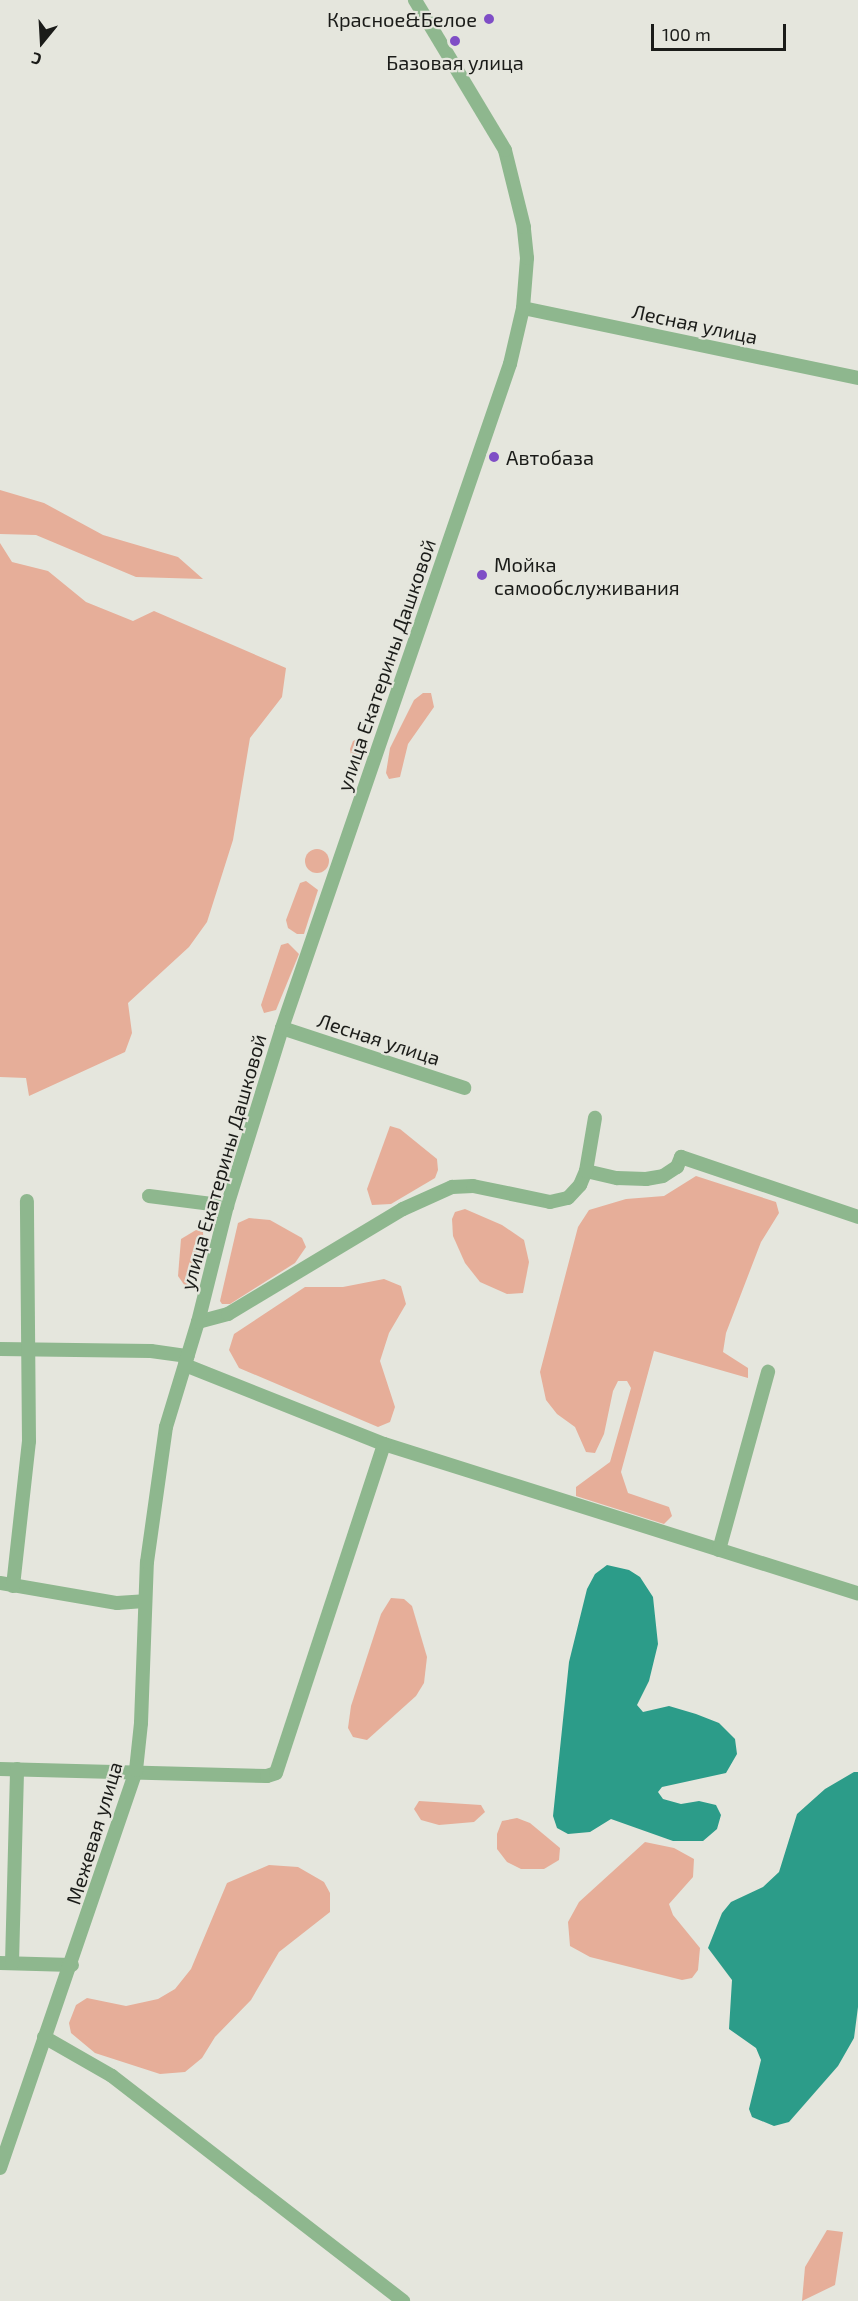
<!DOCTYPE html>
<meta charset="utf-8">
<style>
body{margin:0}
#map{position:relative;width:858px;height:2301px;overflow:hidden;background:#e5e6dd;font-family:"Exo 2",sans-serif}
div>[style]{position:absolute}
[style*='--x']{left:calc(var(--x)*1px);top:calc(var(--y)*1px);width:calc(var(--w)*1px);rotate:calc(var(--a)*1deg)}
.green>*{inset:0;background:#e6ae99}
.round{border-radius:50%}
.water>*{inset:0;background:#2c9c89}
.minor>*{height:14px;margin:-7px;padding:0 7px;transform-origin:7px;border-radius:7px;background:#8eb78e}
.dots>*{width:16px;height:16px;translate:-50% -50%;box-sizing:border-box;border:3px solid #e5e6dd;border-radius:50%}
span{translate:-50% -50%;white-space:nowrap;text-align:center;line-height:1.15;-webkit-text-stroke:4.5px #e5e6dd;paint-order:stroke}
.poi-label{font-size:20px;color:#1b1c19}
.right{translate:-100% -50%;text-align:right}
.left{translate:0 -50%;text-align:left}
.street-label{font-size:20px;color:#1b1c19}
.north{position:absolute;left:12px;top:12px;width:60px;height:60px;-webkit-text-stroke:4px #e5e6dd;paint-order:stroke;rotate:198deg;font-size:16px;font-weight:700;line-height:24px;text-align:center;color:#1b1c19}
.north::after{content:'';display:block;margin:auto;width:21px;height:27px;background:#1b1c19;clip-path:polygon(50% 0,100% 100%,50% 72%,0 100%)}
.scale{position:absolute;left:651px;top:24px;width:135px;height:27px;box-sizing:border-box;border:3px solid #1b1c19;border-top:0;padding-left:8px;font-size:18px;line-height:21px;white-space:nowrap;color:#1b1c19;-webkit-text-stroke:4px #e5e6dd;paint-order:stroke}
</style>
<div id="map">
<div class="green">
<i style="clip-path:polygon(0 490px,44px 503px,103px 535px,178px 557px,203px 579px,136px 577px,36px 535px,0 534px)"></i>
<i style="clip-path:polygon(0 543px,12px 562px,48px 571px,86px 602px,133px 621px,154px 611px,286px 668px,282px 697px,250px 738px,233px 840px,207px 922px,189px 947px,128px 1003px,132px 1033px,125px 1052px,29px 1096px,26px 1078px,0 1077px)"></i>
<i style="clip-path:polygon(423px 693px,431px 693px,434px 707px,408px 744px,400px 777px,389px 779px,386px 773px,390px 748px,414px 700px)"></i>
<i style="clip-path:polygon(360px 738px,366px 740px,368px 747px,360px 767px,353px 766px,350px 749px,353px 741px)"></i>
<i class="round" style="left:305px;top:849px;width:24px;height:24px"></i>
<i style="clip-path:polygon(306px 881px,318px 890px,304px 934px,297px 934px,288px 928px,286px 920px,300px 883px)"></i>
<i style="clip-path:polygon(288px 943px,299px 954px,276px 1010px,264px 1013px,261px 1005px,281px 945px)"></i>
<i style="clip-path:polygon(390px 1126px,400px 1129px,437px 1159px,438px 1170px,435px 1178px,391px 1204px,372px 1205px,367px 1189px)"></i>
<i style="clip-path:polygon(696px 1176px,776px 1202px,779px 1213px,761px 1242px,726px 1333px,723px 1352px,748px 1368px,748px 1378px,654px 1351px,621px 1472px,628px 1493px,669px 1507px,672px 1516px,664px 1524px,576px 1496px,576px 1487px,610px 1462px,631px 1388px,627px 1381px,618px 1381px,613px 1391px,604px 1434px,595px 1453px,586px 1452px,575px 1427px,557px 1414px,546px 1400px,540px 1372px,578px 1227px,589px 1210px,626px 1199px,664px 1196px)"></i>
<i style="clip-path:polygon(465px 1209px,502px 1225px,524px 1240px,529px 1262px,523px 1293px,507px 1294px,480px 1282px,465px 1263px,453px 1236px,452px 1219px,455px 1212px)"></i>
<i style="clip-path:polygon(249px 1218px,270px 1220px,302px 1238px,306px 1247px,295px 1263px,230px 1304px,222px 1304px,220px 1301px,238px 1223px)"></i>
<i style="clip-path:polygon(196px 1230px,203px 1232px,204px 1252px,191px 1283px,185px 1286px,178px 1276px,181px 1239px)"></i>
<i style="clip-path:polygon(384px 1279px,401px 1286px,406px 1304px,389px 1333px,380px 1361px,395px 1407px,390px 1422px,378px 1427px,239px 1368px,229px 1350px,234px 1334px,305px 1287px,343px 1287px)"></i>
<i style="clip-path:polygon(391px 1598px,404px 1599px,412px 1606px,427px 1657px,424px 1683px,416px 1696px,367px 1740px,353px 1737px,348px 1728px,351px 1706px,381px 1614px)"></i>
<i style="clip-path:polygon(419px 1801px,481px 1805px,485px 1812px,474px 1822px,439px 1825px,421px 1820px,414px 1809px)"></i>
<i style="clip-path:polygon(517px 1818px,530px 1823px,560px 1848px,559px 1860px,544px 1869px,521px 1869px,507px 1862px,497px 1849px,497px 1834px,502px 1821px)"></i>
<i style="clip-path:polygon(645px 1842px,674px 1848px,694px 1859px,693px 1877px,669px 1904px,673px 1915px,700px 1948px,698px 1970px,692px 1978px,682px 1980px,590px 1957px,570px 1946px,568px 1922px,579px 1902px)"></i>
<i style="clip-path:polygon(269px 1865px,298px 1867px,324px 1882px,330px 1893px,330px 1912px,279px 1952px,251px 2000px,215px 2037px,202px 2058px,185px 2072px,160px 2074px,95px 2053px,71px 2033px,69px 2023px,76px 2005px,87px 1998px,126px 2006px,158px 1999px,175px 1989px,191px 1969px,227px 1883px)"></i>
<i style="clip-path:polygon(827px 2230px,843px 2232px,835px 2285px,802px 2301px,805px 2267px)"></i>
</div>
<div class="water">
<i style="clip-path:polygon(607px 1565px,629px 1570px,640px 1577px,653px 1597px,658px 1644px,649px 1681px,637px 1705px,643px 1712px,669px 1706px,696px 1714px,719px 1723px,735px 1739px,737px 1754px,726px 1773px,662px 1787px,658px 1792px,663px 1799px,681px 1804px,699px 1801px,716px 1805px,721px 1815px,717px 1829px,703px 1841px,673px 1841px,611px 1819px,590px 1832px,568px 1834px,557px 1828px,553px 1816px,569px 1662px,587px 1589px,595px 1574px)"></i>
<i style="clip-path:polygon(854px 1772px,858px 1772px,858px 2007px,854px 2038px,838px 2066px,789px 2122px,774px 2126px,752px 2117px,749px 2109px,761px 2060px,756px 2048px,729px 2029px,732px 1980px,708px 1948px,722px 1913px,731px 1902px,763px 1887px,779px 1872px,797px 1814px,825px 1789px)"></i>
</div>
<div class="minor">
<i style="--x:523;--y:308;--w:342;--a:11.8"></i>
<i style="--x:282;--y:1028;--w:192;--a:18.2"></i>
<i style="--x:586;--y:1171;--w:32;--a:13"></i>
<i style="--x:617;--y:1178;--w:29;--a:2"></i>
<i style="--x:646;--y:1179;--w:17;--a:-10"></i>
<i style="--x:663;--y:1176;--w:17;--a:-33"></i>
<i style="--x:677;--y:1167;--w:11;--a:-68"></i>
<i style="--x:681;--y:1157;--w:187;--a:18.7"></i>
<i style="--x:149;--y:1196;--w:79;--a:7.3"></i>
<i style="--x:198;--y:1322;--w:31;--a:-15"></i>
<i style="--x:228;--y:1314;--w:204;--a:-31"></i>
<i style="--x:403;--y:1209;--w:54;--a:-24.2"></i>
<i style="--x:452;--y:1187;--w:21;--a:-3"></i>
<i style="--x:473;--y:1186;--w:79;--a:11.7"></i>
<i style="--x:550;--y:1202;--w:18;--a:-13"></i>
<i style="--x:568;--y:1198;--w:18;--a:-47"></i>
<i style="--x:580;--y:1185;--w:15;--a:-67"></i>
<i style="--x:586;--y:1171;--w:54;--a:-80.4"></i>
<i style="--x:0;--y:1349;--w:151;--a:0.8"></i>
<i style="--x:151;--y:1351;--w:37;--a:8"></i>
<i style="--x:185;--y:1365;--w:214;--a:21.7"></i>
<i style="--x:384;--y:1444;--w:497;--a:17.5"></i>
<i style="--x:719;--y:1550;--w:185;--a:-74.6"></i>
<i style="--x:0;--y:1583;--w:119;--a:9.7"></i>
<i style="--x:117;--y:1603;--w:27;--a:-4"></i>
<i style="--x:13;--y:1586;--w:146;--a:-83.7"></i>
<i style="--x:29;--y:1441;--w:240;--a:-90.5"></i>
<i style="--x:0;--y:1769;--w:267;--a:1.5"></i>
<i style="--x:267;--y:1776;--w:9;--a:-18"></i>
<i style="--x:276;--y:1773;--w:346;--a:-71.8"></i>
<i style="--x:0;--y:1963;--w:72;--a:1.6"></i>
<i style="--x:12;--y:1963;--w:194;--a:-88.5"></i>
<i style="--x:44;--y:2037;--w:78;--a:29.8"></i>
<i style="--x:112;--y:2076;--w:368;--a:37.7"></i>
<i style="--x:0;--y:2168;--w:421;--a:-71.1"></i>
<i style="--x:136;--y:1770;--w:47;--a:-83.9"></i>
<i style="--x:141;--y:1723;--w:161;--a:-87.9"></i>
<i style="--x:147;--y:1562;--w:136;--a:-82"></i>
<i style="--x:166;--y:1427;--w:110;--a:-73.1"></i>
<i style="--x:198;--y:1322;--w:120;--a:-76"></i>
<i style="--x:227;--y:1206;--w:186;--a:-72.8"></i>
<i style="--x:282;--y:1028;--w:702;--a:-71.05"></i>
<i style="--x:510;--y:364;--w:57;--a:-76.9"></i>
<i style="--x:523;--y:308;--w:50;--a:-85.4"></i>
<i style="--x:527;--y:258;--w:31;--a:-96"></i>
<i style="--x:524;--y:227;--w:79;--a:-103.9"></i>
<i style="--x:505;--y:150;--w:175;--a:-121"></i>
</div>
<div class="dots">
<i style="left:489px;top:19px;background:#7f4ec6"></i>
<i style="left:455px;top:41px;background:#7f4ec6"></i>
<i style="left:494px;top:457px;background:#7f4ec6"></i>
<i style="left:482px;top:575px;background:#7f4ec6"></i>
</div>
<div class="poi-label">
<span class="right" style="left:477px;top:19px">Красное&amp;Белое</span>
<span style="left:455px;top:62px">Базовая улица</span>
<span class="left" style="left:506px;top:457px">Автобаза</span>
<span class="left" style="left:494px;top:576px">Мойка<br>самообслуживания</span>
</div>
<div class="street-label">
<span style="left:695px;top:324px;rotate:12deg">Лесная улица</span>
<span style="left:386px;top:665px;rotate:-71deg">улица Екатерины Дашковой</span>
<span style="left:379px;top:1039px;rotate:18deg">Лесная улица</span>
<span style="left:223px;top:1162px;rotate:-74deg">улица Екатерины Дашковой</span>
<span style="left:94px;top:1833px;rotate:-73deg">Межевая улица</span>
</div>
<div class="north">С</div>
<div class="scale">100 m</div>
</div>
